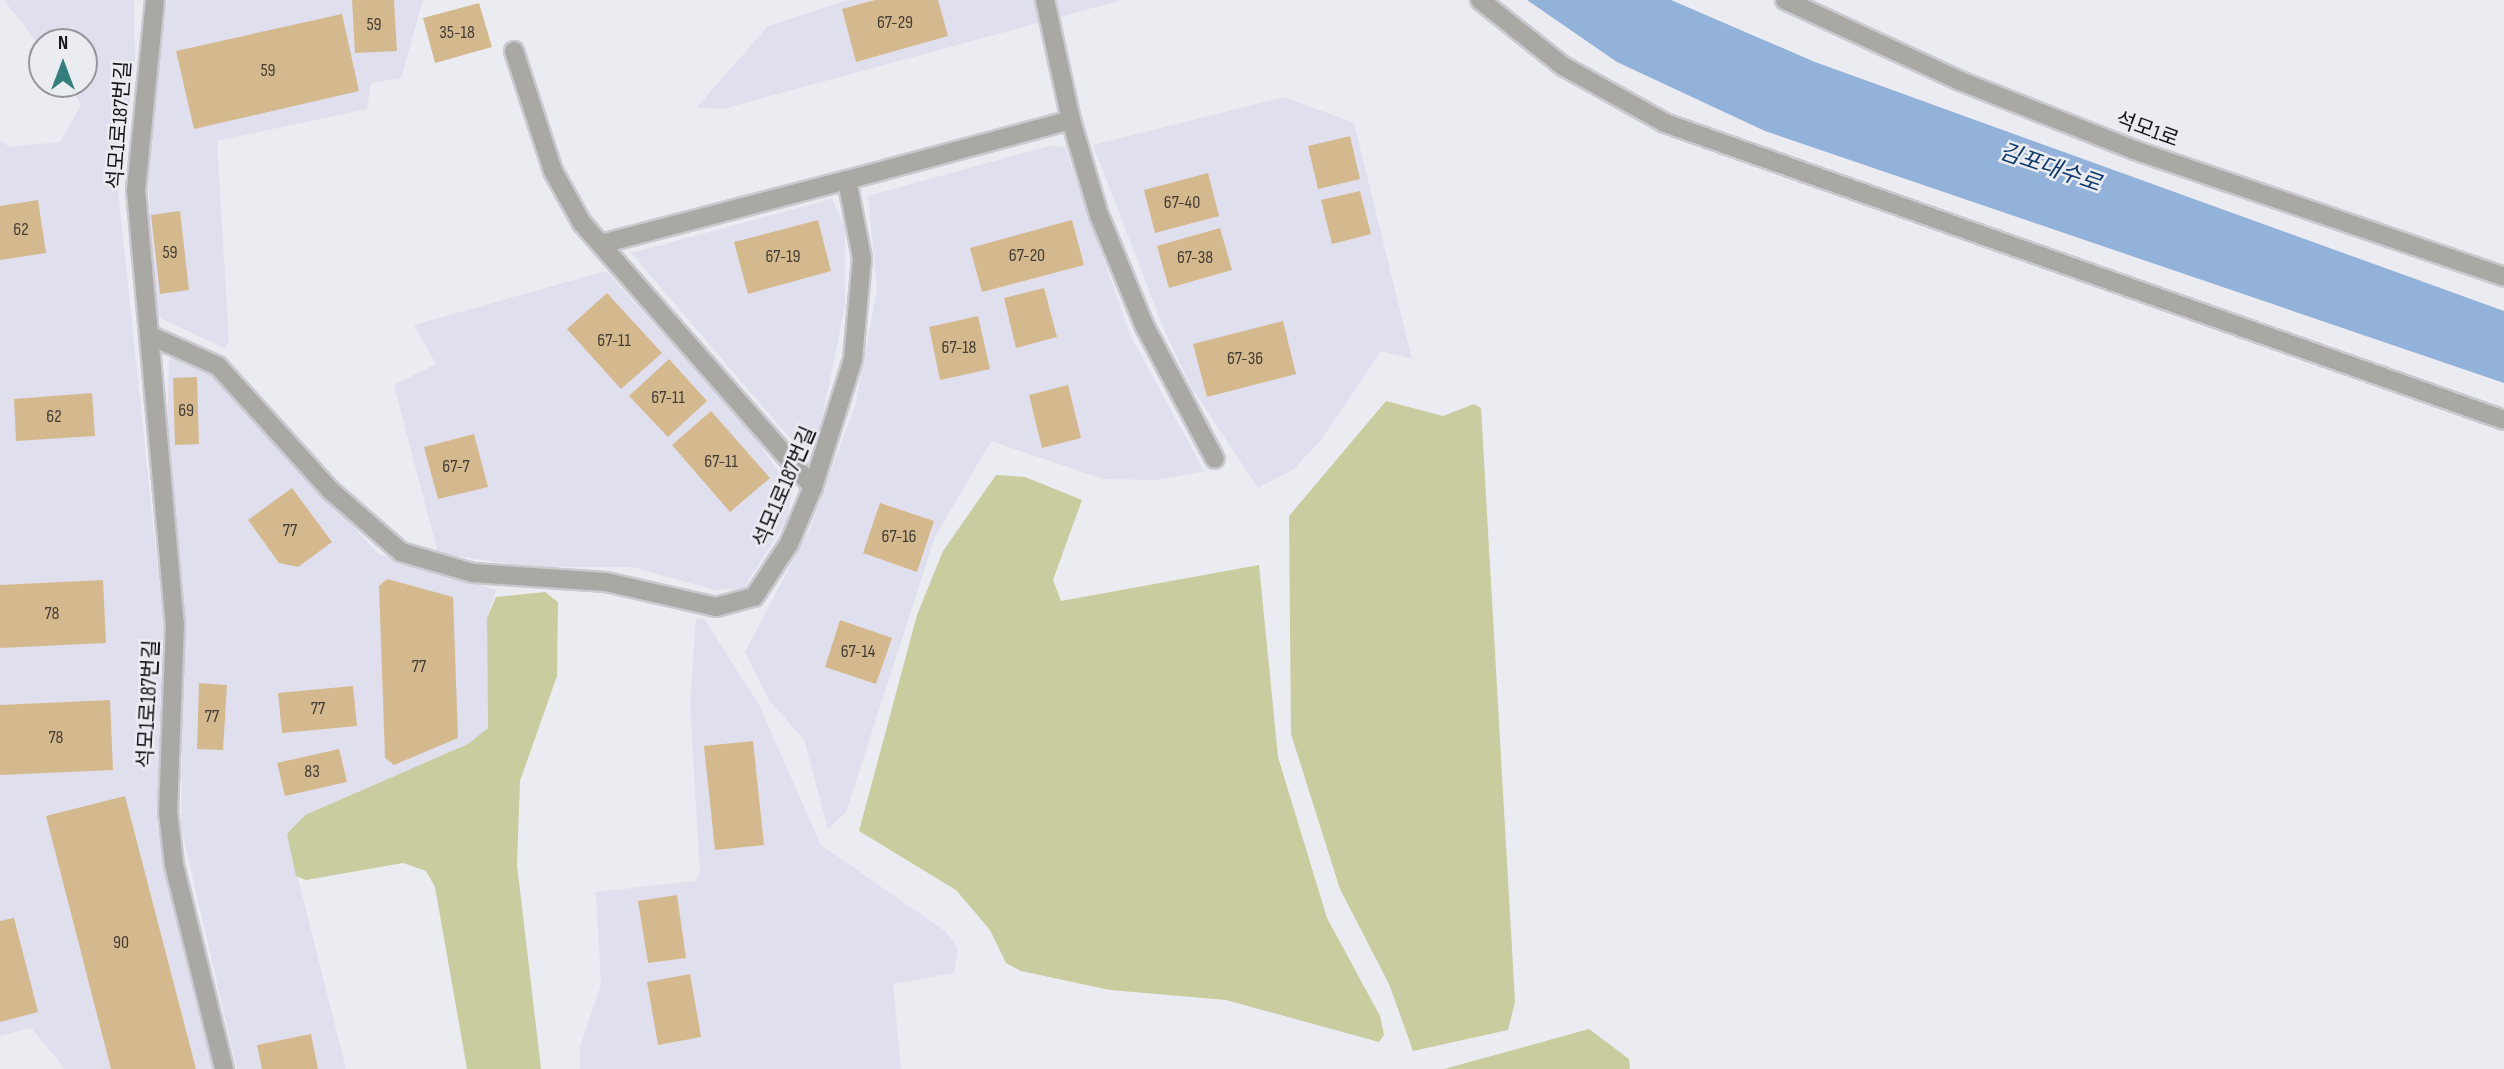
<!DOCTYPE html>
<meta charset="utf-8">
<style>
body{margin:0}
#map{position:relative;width:2504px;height:1069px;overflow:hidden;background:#ebebf2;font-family:"Sofia Sans Condensed","Noto Sans KR",sans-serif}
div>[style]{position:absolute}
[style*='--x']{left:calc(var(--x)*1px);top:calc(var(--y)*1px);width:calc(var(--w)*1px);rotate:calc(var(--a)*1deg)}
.built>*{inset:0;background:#e0dfee}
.green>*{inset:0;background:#c9cc9e}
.water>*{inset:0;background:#93b2d9}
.building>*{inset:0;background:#d5b98e}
.roads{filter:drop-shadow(2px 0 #c9c9cf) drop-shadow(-2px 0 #c9c9cf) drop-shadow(0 2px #c9c9cf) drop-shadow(0 -2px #c9c9cf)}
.service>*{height:18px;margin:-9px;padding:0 9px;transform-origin:9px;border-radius:9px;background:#aaa8a5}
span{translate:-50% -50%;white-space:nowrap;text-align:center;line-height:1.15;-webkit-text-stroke:5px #ebebf2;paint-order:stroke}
.number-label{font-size:18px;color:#443d35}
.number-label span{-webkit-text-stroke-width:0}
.street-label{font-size:21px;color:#141417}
.water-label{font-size:23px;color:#0f3b6b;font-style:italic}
.north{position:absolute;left:28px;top:28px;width:70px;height:70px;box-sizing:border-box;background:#ebebf2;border:2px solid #95959a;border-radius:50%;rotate:0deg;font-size:19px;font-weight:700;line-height:28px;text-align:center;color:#141417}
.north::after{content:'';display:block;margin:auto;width:24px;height:32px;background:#367e7b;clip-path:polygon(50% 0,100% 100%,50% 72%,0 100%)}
</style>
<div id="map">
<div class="built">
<i style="clip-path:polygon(4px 0,134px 0,135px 62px,118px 190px,163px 619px,157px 825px,214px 1069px,65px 1069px,31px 1028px,0 1036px,0 140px,9px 147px,60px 142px,81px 105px,69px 84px,84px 84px,84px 42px,42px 42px,42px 49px)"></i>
<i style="clip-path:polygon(167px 0,423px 0,401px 78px,371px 83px,367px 109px,217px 141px,229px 342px,224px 348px,162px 319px,155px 310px,147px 157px)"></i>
<i style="clip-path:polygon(847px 0,1122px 0,723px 109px,697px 107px,768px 26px)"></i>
<i style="clip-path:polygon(1284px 97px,1354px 123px,1412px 359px,1381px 351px,1321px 440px,1294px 469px,1258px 488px,1191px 387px,1165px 332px,1093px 145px)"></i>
<i style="clip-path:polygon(1049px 146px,1065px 147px,1130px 335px,1204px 471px,1157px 480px,1103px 479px,991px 441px,935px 537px,846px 812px,828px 829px,804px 740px,769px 700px,745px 652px,810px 528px,856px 403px,877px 289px,868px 196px)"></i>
<i style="clip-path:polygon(832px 199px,845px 227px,845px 306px,819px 433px,804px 454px,631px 253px)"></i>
<i style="clip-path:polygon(606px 271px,754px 436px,792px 492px,787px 520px,743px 589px,715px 590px,632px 567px,527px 567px,438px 553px,394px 385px,436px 364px,414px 325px)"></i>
<i style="clip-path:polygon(169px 358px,200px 364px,222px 381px,378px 554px,496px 590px,487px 618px,488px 728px,468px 744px,305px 815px,287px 834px,346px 1069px,237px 1069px,181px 827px,184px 612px,167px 432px)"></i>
<i style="clip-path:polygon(696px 618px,705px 620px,759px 705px,821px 845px,945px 931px,958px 948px,954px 973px,893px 984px,901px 1069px,580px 1069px,580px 1047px,601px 985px,596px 892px,695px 881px,700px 874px,690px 704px)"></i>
</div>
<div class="green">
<i style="clip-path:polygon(1386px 401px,1443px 416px,1474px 404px,1481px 408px,1515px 1002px,1508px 1030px,1413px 1051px,1389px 984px,1340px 889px,1291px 734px,1289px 516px)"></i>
<i style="clip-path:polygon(996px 475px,1025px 477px,1082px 500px,1053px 580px,1061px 601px,1259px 565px,1278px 757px,1327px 918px,1380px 1016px,1384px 1035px,1379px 1042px,1226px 1000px,1110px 990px,1021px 971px,1006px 963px,990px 930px,956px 890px,859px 831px,917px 615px,943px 551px)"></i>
<i style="clip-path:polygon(545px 592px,558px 602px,557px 676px,520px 781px,517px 865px,541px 1069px,467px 1069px,435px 887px,426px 871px,403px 863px,306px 880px,296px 876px,287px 834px,305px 815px,468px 744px,488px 728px,487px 618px,496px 597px)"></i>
<i style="clip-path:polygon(1589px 1029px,1629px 1059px,1630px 1069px,1444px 1069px)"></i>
</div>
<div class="water">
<i style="clip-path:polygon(1527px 0,1671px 0,1815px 62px,2504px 311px,2504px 383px,1765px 131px,1617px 62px)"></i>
</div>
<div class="building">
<i style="clip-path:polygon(352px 0,394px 0,397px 51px,355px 53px)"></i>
<i style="clip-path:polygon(875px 0,938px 0,948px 36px,856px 62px,842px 9px)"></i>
<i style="clip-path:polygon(479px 3px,492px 47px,435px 63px,423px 18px)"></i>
<i style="clip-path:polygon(342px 14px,359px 91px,194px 129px,176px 51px)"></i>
<i style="clip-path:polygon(1350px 136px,1360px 179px,1318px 189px,1308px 146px)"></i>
<i style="clip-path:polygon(1208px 173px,1219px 216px,1155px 233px,1144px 190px)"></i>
<i style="clip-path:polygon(1360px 191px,1371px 234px,1332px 244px,1321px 200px)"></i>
<i style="clip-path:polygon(38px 200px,46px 253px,0 260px,0 206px)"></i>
<i style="clip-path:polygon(180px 211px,189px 290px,160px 294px,151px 215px)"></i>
<i style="clip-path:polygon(818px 220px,831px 271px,748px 294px,734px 242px)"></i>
<i style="clip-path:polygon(1072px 220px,1084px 265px,982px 292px,970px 248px)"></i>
<i style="clip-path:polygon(1220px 228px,1232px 270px,1169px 288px,1157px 246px)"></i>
<i style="clip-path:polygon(1044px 288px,1057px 337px,1016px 348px,1004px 298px)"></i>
<i style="clip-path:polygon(607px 293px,662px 353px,621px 389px,567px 329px)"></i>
<i style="clip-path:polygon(978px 316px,990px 369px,940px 380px,929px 327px)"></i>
<i style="clip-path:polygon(1283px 321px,1296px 374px,1207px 397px,1193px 344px)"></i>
<i style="clip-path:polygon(669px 359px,707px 401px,668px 437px,629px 396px)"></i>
<i style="clip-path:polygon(197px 377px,199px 444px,175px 445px,173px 378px)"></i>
<i style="clip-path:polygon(1068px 385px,1081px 438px,1042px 448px,1029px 395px)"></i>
<i style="clip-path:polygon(92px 393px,95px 436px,16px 441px,14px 399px)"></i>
<i style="clip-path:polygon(711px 411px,770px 478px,730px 512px,672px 445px)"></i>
<i style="clip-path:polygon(474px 434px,488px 487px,438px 499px,424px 447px)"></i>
<i style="clip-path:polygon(292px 488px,332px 542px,298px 567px,279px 563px,248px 520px)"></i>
<i style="clip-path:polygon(880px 503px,934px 521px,917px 572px,863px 553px)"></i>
<i style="clip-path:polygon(387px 579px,453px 597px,458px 738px,394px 765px,385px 758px,379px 586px)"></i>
<i style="clip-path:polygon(103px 580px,106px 643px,0 648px,0 585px)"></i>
<i style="clip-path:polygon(840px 620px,892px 638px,876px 684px,825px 667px)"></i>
<i style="clip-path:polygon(199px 683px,227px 685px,223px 750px,197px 749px)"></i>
<i style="clip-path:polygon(353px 686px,357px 726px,282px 733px,278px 693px)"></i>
<i style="clip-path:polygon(110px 700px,113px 770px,0 775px,0 705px)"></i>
<i style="clip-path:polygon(753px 741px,764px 845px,715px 850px,704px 746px)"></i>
<i style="clip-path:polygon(339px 749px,347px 782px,285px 796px,277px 763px)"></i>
<i style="clip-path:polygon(125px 796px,196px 1069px,111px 1069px,46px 816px)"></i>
<i style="clip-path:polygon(677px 895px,686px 958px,648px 963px,638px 901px)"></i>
<i style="clip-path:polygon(14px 918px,38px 1012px,0 1022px,0 921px)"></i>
<i style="clip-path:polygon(690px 974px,701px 1037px,658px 1045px,647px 982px)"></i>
<i style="clip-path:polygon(311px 1034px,318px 1069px,262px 1069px,257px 1045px)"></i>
</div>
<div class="roads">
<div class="service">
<i style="--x:155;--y:0;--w:191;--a:95.7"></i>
<i style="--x:136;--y:190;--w:435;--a:84.9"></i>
<i style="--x:175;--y:623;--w:189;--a:92.1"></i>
<i style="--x:168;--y:812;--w:53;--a:83.5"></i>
<i style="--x:174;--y:865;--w:210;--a:76.2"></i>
<i style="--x:1480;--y:0;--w:106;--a:38.5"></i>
<i style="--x:1563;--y:66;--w:117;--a:29.2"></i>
<i style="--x:1665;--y:123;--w:890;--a:19.49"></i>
<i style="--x:1785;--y:0;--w:193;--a:24.8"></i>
<i style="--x:1960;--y:81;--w:187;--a:21.6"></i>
<i style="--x:2134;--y:150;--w:391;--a:18.9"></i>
<i style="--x:514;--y:51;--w:126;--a:72"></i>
<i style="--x:553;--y:171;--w:60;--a:60.9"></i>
<i style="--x:582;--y:223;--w:351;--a:48.8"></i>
<i style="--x:1071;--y:120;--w:99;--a:73.6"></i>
<i style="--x:1099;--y:215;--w:121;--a:67.7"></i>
<i style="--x:1145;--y:327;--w:149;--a:62.1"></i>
<i style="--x:601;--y:244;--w:254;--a:-14.6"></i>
<i style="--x:151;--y:336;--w:73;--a:24.1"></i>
<i style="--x:218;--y:366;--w:167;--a:47.9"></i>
<i style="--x:330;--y:490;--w:94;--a:41.1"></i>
<i style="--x:401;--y:552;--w:75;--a:16.3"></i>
<i style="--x:473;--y:573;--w:133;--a:3.9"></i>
<i style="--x:606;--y:582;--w:113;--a:12.8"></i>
<i style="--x:716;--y:607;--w:39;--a:-15"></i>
<i style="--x:754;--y:597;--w:64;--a:-56.6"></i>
<i style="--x:789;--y:544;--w:62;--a:-67.2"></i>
<i style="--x:813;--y:487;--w:134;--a:-72.6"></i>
<i style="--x:853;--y:359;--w:101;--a:-84.9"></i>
<i style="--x:862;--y:258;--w:79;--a:-100.9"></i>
<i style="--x:847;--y:180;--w:232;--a:-15"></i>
<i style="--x:1071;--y:120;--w:123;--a:-102.2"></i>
</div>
</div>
<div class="number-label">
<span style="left:895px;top:23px">67-29</span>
<span style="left:374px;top:25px">59</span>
<span style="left:457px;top:33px">35-18</span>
<span style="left:268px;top:71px">59</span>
<span style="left:1182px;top:203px">67-40</span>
<span style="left:21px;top:230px">62</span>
<span style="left:170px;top:253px">59</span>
<span style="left:1027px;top:256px">67-20</span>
<span style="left:783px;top:257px">67-19</span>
<span style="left:1195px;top:258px">67-38</span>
<span style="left:614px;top:341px">67-11</span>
<span style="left:959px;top:348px">67-18</span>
<span style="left:1245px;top:359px">67-36</span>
<span style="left:668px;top:398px">67-11</span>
<span style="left:186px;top:411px">69</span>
<span style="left:54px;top:417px">62</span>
<span style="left:721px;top:462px">67-11</span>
<span style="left:456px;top:467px">67-7</span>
<span style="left:290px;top:531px">77</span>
<span style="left:899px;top:537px">67-16</span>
<span style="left:52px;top:614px">78</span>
<span style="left:858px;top:652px">67-14</span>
<span style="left:419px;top:667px">77</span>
<span style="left:318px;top:709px">77</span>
<span style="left:212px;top:717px">77</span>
<span style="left:56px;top:738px">78</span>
<span style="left:312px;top:772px">83</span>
<span style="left:121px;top:943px">90</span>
</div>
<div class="street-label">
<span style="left:120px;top:125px;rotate:-86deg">석모1로187번길</span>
<span style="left:2147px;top:130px;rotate:20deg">석모1로</span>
<span style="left:785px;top:487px;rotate:-67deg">석모1로187번길</span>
<span style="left:149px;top:704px;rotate:-87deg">석모1로187번길</span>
</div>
<div class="water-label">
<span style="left:2050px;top:168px;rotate:19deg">김포대수로</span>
</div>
<div class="north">N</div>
</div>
